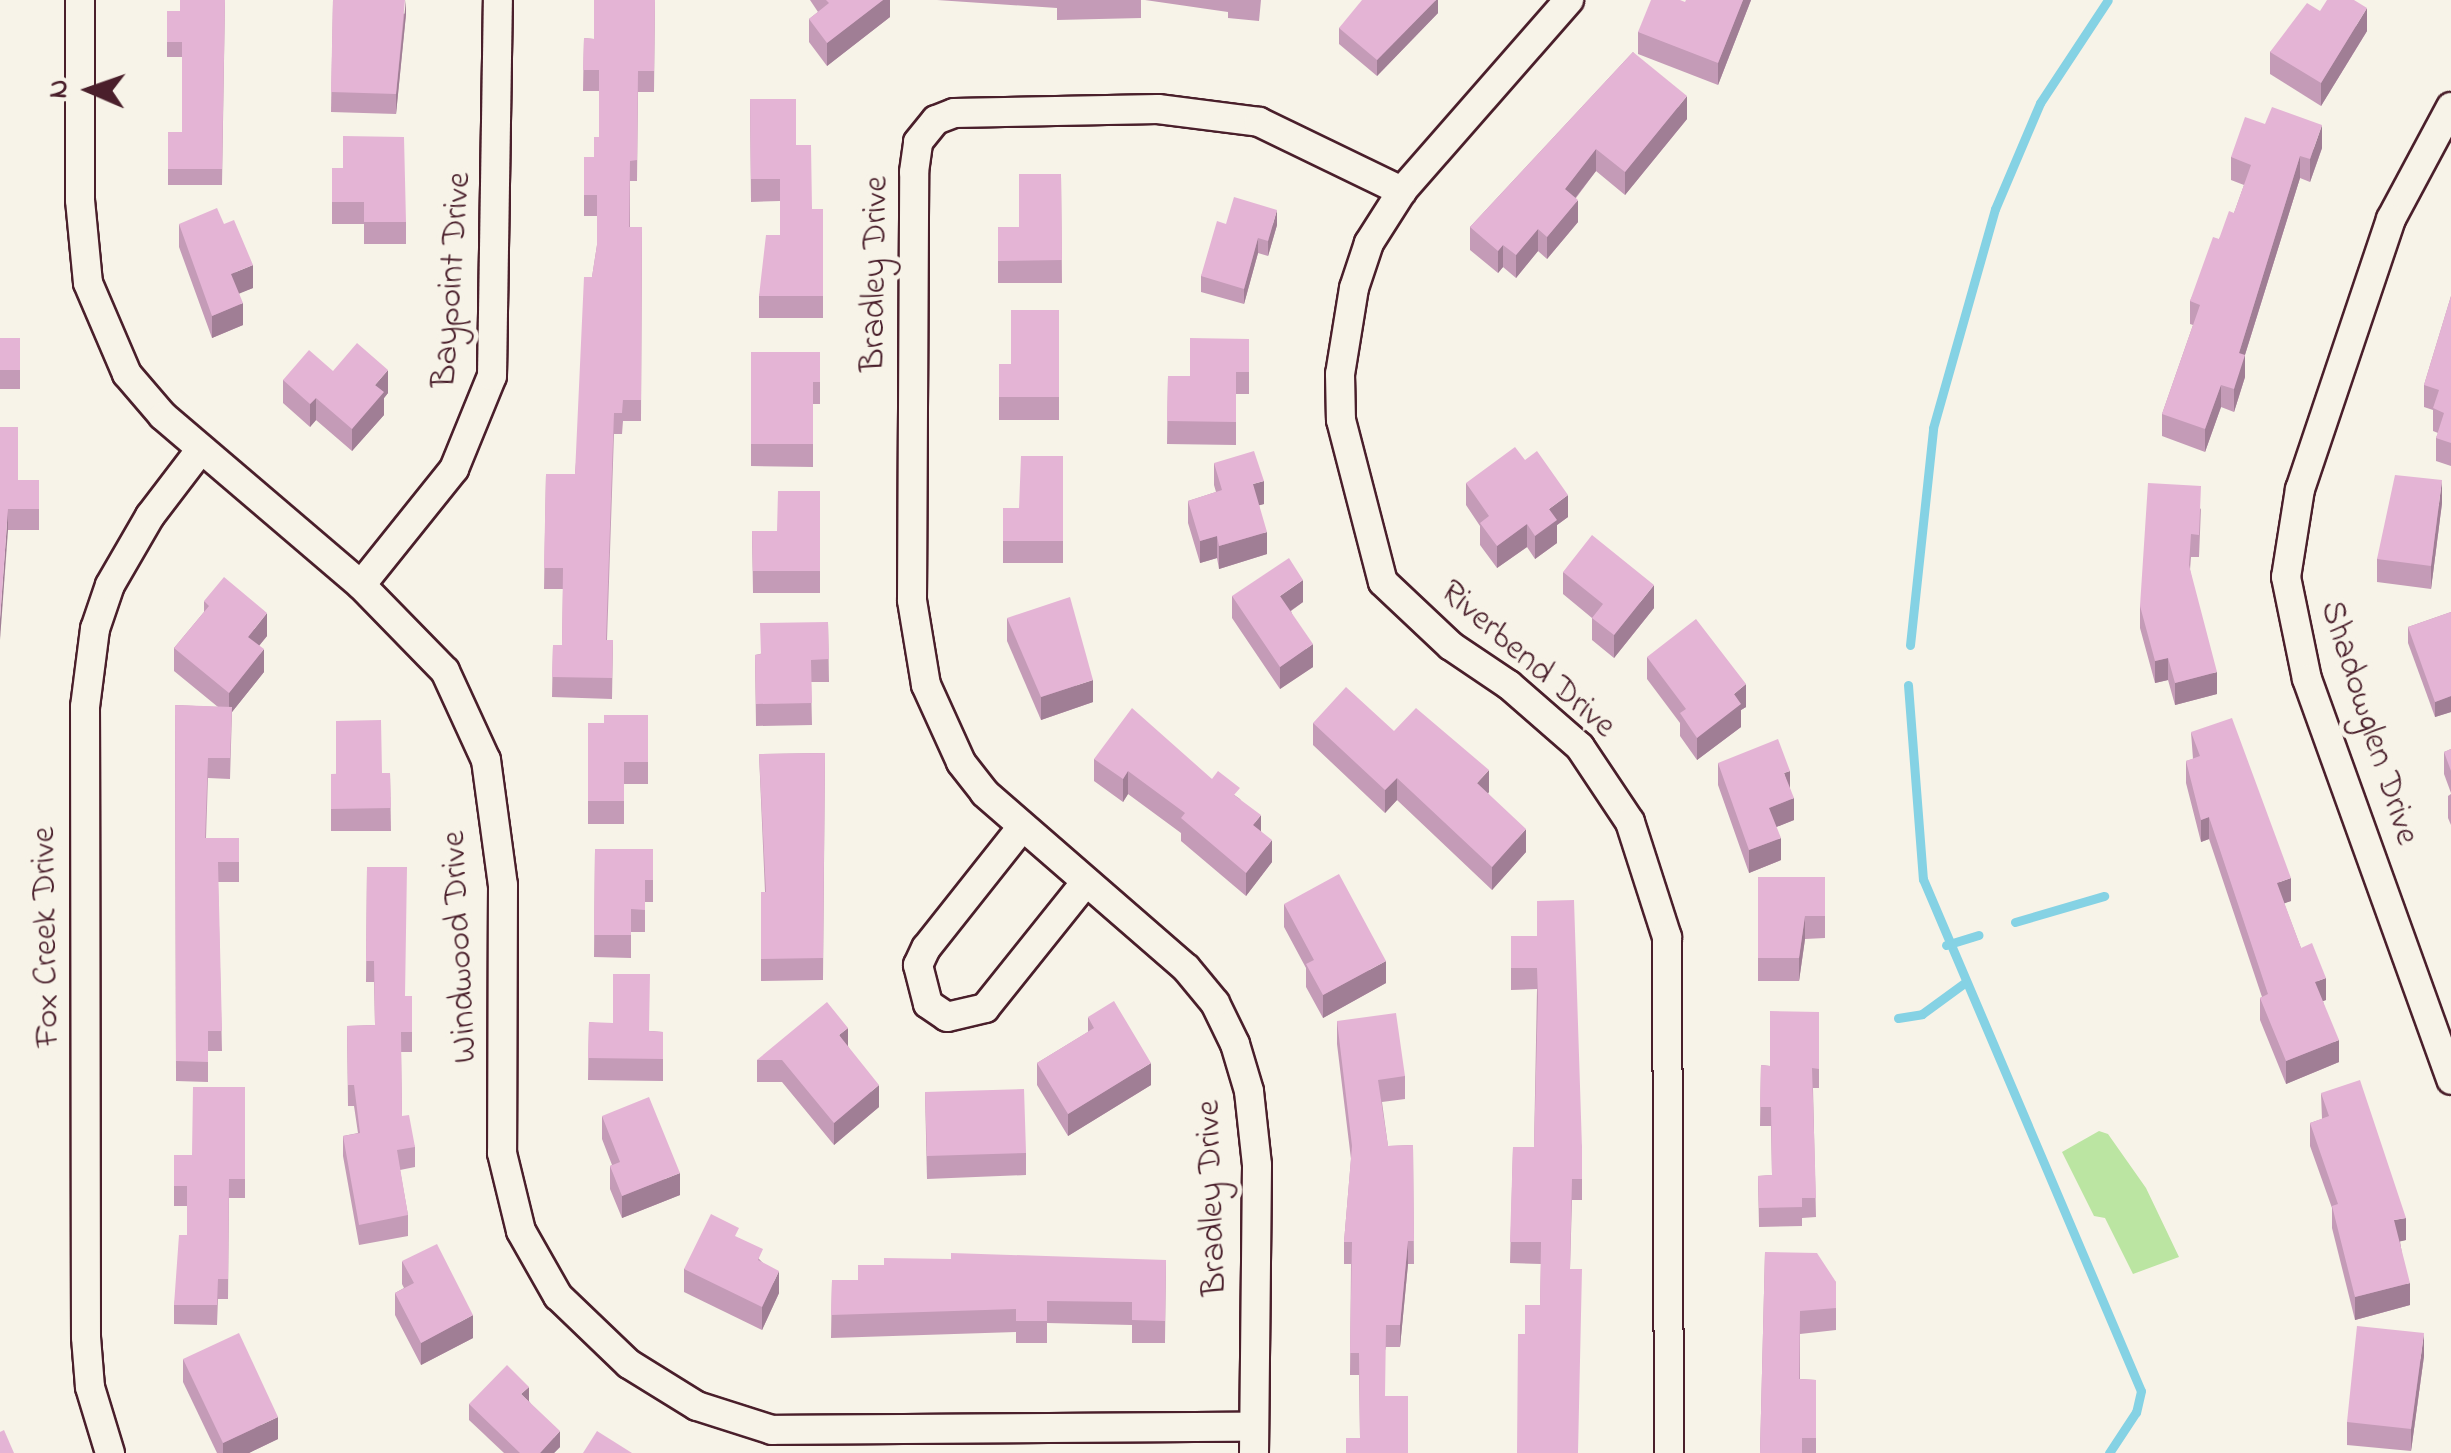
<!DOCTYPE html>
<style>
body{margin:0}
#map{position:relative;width:2451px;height:1453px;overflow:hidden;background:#f7f3e8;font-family:"Indie Flower",sans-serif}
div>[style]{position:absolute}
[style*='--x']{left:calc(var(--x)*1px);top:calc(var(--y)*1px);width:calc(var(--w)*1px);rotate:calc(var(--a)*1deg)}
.green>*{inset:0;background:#bbe5a2}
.stream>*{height:9px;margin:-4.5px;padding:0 4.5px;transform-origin:4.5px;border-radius:4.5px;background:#85d2e4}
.roads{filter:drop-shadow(2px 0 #4a1f2b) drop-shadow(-2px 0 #4a1f2b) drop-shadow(0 2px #4a1f2b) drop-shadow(0 -2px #4a1f2b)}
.minor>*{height:28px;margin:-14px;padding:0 14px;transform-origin:14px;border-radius:14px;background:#f7f3e8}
.wall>*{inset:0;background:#c49bb7}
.shaded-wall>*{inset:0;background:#a07e95}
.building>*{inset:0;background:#e4b4d5}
span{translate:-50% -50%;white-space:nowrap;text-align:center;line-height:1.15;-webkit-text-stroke:10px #f7f3e8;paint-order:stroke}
.street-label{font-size:35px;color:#4a1f2b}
.north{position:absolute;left:40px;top:40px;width:100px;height:100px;-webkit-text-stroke:8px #f7f3e8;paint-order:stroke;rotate:272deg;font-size:28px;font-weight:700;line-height:40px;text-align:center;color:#4a1f2b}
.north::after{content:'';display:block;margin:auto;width:35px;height:45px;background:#4a1f2b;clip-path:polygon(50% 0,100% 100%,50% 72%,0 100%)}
</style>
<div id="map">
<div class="green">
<i style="clip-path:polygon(2099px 1131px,2108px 1134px,2146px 1188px,2179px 1257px,2133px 1274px,2105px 1218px,2094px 1216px,2062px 1152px)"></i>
</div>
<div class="stream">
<i style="--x:1910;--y:645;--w:218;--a:-83.9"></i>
<i style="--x:1933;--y:428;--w:228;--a:-74.2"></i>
<i style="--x:1995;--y:209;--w:115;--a:-67"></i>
<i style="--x:2040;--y:103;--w:123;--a:-56.6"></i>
<i style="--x:1908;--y:685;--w:195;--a:85.6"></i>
<i style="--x:1923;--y:879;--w:556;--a:66.94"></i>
<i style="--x:2141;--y:1391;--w:22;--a:103"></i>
<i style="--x:2136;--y:1412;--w:49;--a:123.4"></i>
<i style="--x:2015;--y:922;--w:93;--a:-16.3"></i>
<i style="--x:1946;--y:945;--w:34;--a:-17"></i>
<i style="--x:1898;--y:1018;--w:24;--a:-9"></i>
<i style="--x:1922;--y:1014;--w:51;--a:-36.2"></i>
</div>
<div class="roads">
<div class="minor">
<i style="--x:80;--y:0;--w:200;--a:90"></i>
<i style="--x:80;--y:200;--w:83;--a:84.5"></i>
<i style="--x:88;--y:283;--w:99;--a:66.8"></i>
<i style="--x:127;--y:374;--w:55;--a:49.4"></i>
<i style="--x:163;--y:416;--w:260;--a:40.5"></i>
<i style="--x:361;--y:585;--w:120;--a:45.7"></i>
<i style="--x:445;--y:671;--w:98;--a:65.3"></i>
<i style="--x:486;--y:760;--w:126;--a:82.3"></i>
<i style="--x:503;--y:885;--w:268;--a:90.2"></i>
<i style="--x:502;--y:1153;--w:80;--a:76.3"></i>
<i style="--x:521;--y:1231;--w:75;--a:60.4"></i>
<i style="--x:558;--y:1296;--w:98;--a:43.8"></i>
<i style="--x:629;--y:1364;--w:80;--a:31.7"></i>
<i style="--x:697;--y:1406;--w:79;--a:17.7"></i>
<i style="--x:772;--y:1430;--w:481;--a:-0.4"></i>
<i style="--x:1569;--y:0;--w:254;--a:131.2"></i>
<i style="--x:1402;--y:191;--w:62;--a:122.4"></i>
<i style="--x:1369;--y:243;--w:47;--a:108.4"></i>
<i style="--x:1354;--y:288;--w:87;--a:99.2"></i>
<i style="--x:1340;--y:374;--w:46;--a:88.8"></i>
<i style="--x:1341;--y:420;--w:167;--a:75.5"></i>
<i style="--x:1383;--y:582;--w:93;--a:43.3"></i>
<i style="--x:1451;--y:646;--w:70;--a:33.9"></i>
<i style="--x:1509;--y:685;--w:94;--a:41.1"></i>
<i style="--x:1580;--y:747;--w:90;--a:56.3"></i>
<i style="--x:1630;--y:822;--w:121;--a:72.2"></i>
<i style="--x:1667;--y:937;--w:516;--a:89.78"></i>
<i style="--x:2451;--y:107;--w:127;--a:118.2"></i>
<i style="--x:2391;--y:219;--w:285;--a:108.6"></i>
<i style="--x:2300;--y:489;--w:89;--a:99"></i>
<i style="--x:2286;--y:577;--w:104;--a:78.4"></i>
<i style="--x:2307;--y:679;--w:426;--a:70.2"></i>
<i style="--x:361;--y:585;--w:149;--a:-51.3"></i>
<i style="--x:454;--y:469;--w:100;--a:-67.8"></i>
<i style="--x:492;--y:376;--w:376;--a:-89.1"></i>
<i style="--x:1022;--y:827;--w:154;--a:128.4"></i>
<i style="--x:926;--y:948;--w:19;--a:115"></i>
<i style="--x:918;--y:965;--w:40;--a:75.6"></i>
<i style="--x:928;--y:1004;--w:23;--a:34"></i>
<i style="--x:947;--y:1017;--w:39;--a:-13"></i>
<i style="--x:985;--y:1008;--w:161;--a:-51.3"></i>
<i style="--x:110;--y:1453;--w:69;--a:-106.9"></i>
<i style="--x:90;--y:1387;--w:50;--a:-94.6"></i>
<i style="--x:86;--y:1337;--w:630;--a:-90.09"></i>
<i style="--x:85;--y:707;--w:79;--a:-82.7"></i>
<i style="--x:95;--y:629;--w:46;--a:-71.2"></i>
<i style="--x:110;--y:585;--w:80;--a:-59.9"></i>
<i style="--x:150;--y:516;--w:84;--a:-52.7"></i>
<i style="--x:1254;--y:1453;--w:288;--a:-89.4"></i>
<i style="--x:1257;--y:1165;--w:74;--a:-96.2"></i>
<i style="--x:1249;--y:1091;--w:49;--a:-106.6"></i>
<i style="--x:1235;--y:1044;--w:46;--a:-116"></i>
<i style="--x:1215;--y:1003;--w:45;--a:-129.6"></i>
<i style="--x:1186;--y:968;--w:267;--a:-139"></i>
<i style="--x:985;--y:793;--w:39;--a:-128"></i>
<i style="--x:961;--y:762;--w:85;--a:-114.4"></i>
<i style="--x:926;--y:685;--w:86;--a:-99.4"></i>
<i style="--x:912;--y:600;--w:428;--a:-89.7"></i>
<i style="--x:914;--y:172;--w:30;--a:-82"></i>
<i style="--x:918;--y:142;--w:28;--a:-51"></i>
<i style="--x:936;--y:120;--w:19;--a:-21"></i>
<i style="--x:954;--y:113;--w:204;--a:-1.1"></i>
<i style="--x:1158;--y:109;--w:102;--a:7.3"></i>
<i style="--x:1259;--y:122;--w:159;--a:25.8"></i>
</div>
</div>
<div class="wall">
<i style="clip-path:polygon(225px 0,222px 185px,168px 185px,168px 132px,182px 132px,182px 57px,167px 57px,167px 11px,180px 11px)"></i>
<i style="clip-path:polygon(333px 0,406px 14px,396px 114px,331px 112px)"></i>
<i style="clip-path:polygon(655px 0,654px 92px,638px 92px,637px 181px,630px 181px,630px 227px,642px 227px,641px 421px,623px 421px,622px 434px,614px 434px,607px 640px,613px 640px,612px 699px,552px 697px,553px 645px,562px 645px,563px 589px,544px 589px,546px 474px,575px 474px,592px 277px,597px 245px,597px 216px,584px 216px,584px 157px,594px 157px,599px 137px,599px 91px,583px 91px,584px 38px,594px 39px)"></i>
<i style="clip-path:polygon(810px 0,890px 0,890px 17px,827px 66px,809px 42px,809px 19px,818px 12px)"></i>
<i style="clip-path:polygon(937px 0,1141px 0,1141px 18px,1057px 20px,1057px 8px)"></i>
<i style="clip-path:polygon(1145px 0,1261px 0,1259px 21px,1228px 18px,1228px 12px)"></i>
<i style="clip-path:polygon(1438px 0,1438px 13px,1377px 76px,1339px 44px,1339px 28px)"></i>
<i style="clip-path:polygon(1751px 0,1718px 85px,1638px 54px,1638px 32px,1685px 2px)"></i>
<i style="clip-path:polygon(2320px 11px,2367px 31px,2321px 106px,2270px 74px,2270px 52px)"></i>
<i style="clip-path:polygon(1633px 52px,1687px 119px,1625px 195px,1596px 171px,1576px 198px,1578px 222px,1547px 259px,1538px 251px,1516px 278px,1503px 267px,1498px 273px,1470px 250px,1470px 227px)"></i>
<i style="clip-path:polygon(750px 99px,796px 145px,812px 209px,823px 209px,823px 318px,759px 318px,759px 296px,780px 235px,780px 201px,751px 202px)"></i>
<i style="clip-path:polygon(2322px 148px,2310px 182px,2300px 178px,2245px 355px,2245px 377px,2234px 412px,2221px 407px,2205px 452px,2162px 436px,2162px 414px,2193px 325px,2190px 324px,2190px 301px,2219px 239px,2234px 213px,2244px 185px,2231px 180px,2231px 157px)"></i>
<i style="clip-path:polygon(332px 168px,406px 222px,406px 244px,364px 244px,364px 224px,332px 224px)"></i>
<i style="clip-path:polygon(1061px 174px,1062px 283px,998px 283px,998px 227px,1019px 227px)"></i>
<i style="clip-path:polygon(179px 224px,253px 288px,239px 293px,243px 325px,212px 338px,179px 247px)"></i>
<i style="clip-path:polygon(1226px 224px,1277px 225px,1268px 256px,1258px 253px,1244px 304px,1201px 292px,1201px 276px)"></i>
<i style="clip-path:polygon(2451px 296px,2451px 466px,2436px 461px,2436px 438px,2438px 433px,2433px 431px,2433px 410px,2424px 407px,2424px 385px)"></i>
<i style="clip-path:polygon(1059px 310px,1059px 420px,999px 420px,999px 364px,1011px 364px)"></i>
<i style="clip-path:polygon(0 338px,20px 338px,20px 389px,0 389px)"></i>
<i style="clip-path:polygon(1249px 339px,1249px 394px,1236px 394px,1236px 445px,1167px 444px,1168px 376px,1190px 376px)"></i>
<i style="clip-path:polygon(751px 352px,820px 352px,820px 404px,813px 404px,813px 467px,751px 466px)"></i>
<i style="clip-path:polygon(333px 371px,388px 393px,384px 398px,384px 415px,352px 451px,316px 420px,310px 427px,283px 403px,283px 380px)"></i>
<i style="clip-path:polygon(0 427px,18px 480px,39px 480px,39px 530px,8px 530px)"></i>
<i style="clip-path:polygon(1063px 456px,1063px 563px,1003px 563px,1003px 508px,1019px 508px)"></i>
<i style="clip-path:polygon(1214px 463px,1264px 504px,1259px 505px,1267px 554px,1219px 569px,1217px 558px,1200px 563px,1188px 523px,1188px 501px,1216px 492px,1214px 485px)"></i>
<i style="clip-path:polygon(1466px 483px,1568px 517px,1557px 525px,1557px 543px,1535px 559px,1527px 547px,1497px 568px,1480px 545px,1480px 526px,1466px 505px)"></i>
<i style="clip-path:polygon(820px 491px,820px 593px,753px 593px,752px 531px,777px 531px)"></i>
<i style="clip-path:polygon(2442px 503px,2431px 589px,2377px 582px,2377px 559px)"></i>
<i style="clip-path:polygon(2201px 508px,2199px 557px,2191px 557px,2190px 570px,2217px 694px,2175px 705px,2168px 680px,2155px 683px,2140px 628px,2140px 606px)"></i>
<i style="clip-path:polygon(1563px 572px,1654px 608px,1614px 658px,1592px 640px,1592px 618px,1563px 594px)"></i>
<i style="clip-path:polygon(1232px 596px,1303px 602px,1291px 611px,1313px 667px,1280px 689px,1232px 618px)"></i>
<i style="clip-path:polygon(204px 601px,267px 636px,259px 646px,264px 672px,232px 712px,230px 779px,208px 778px,206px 838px,239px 838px,239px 882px,218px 882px,222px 1051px,208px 1051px,208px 1082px,176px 1081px,175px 705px,218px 707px,174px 671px,174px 648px,204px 612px)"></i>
<i style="clip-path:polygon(2451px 612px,2451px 712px,2435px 717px,2408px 643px,2408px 627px)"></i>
<i style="clip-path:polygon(1007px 618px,1093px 702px,1041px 720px,1007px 641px)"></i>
<i style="clip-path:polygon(828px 622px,829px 682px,811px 682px,812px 725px,756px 726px,755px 655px,760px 654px)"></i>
<i style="clip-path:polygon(1647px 657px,1746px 707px,1741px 710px,1741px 727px,1697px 760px,1680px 736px,1680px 723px,1647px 679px)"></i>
<i style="clip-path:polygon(648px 715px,648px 784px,624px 784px,624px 824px,588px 824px,588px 723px,604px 723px)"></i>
<i style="clip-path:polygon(1313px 723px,1394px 731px,1489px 792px,1488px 793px,1526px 852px,1492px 890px,1397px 800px,1385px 813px,1313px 745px)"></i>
<i style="clip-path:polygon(2191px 732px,2291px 901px,2284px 903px,2301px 948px,2326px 1000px,2323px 1001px,2339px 1062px,2286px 1084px,2260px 1020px,2260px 998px,2262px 997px,2209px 839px,2201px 842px,2186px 783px,2186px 761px,2193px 759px)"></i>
<i style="clip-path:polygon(2451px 749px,2451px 793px,2444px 774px,2444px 752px)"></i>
<i style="clip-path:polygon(825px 753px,823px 980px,761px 981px,761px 892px,765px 892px,759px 754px)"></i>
<i style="clip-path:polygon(1094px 759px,1212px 779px,1240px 799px,1261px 831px,1272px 862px,1246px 896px,1181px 841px,1181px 833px,1128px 794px,1123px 802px,1094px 781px)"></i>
<i style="clip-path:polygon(1718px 763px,1790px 789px,1794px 820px,1776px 827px,1781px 860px,1749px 873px,1718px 785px)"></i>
<i style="clip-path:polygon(382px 773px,390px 773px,391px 831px,331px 831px,331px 774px)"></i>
<i style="clip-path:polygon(2451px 794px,2451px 825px,2448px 818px,2448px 796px)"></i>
<i style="clip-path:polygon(595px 849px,653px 849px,653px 902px,645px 902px,645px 932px,631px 932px,631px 958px,594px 957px)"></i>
<i style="clip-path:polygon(367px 867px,405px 996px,412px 996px,412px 1052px,401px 1052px,402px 1116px,415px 1147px,415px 1167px,400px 1170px,408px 1215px,408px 1236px,359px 1245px,343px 1156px,343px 1136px,358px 1133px,354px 1106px,348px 1106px,347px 1026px,375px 1025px,374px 982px,366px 982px)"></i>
<i style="clip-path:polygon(1758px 877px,1825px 877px,1825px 938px,1805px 939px,1799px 981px,1758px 981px)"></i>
<i style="clip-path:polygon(1284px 904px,1386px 983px,1323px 1018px,1306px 987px,1306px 968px,1284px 927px)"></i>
<i style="clip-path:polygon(1511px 936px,1537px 936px,1582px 1148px,1582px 1200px,1572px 1200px,1570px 1269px,1525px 1334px,1540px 1305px,1541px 1264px,1510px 1263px,1513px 1147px,1534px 1147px,1537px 989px,1511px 990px)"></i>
<i style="clip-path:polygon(1819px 1012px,1819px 1088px,1813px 1088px,1816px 1217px,1802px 1218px,1802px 1226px,1759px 1227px,1758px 1176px,1772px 1175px,1771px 1126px,1760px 1126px,1761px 1065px,1770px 1066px)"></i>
<i style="clip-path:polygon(1088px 1017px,1151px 1085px,1068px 1136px,1037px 1085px,1037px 1063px,1088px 1032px)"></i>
<i style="clip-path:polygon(1337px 1021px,1405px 1076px,1405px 1099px,1382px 1102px,1388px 1146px,1413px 1145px,1414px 1264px,1408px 1264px,1400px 1347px,1386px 1347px,1360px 1438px,1359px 1375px,1350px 1375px,1351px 1264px,1344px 1264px,1344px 1242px,1351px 1159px,1337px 1044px)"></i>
<i style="clip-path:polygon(589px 1022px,650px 1031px,663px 1032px,663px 1081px,588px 1080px)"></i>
<i style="clip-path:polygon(848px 1046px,879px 1107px,834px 1145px,782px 1082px,757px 1082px,757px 1060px)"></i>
<i style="clip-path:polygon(245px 1087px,245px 1198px,229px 1198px,228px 1299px,218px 1299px,217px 1325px,174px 1324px,174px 1305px,187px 1235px,187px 1206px,174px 1206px,174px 1155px,192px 1155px)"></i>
<i style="clip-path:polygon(925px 1092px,1026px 1153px,1026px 1175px,927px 1179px)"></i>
<i style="clip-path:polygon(2321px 1093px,2406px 1240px,2400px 1241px,2410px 1305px,2355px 1320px,2332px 1228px,2332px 1208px,2310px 1146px,2310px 1123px,2322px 1119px)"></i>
<i style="clip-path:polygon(602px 1116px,680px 1195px,622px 1218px,610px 1189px,610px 1166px,612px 1165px,602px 1139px)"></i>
<i style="clip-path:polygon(739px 1238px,763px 1263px,779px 1293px,762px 1330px,684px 1292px,684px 1269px)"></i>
<i style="clip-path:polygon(1765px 1252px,1836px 1282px,1836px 1330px,1800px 1334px,1800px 1379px,1816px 1380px,1816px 1453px,1760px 1453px)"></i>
<i style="clip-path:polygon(1166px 1260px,1165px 1343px,1132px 1343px,1132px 1325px,1047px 1323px,1047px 1343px,1016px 1343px,1016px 1332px,831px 1338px,832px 1280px,858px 1280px)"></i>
<i style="clip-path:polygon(402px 1261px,473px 1338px,421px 1365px,395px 1315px,395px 1293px,404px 1288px,402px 1284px)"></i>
<i style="clip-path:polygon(2424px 1356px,2411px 1451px,2347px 1445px,2347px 1422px)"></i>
<i style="clip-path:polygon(183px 1359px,278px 1439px,249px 1453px,217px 1453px,183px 1382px)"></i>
<i style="clip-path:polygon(529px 1401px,560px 1447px,554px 1453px,504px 1453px,469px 1420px,469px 1404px)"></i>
</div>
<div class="shaded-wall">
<i style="clip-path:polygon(406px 0,406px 14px,396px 114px,396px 94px)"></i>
<i style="clip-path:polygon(883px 0,890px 0,890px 17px,827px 66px,827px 43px)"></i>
<i style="clip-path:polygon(1436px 0,1438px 0,1438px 13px,1377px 76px,1377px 60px)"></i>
<i style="clip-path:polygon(1743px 0,1751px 0,1718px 85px,1718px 63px)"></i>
<i style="clip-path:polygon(2367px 8px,2367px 31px,2321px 106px,2321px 83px)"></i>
<i style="clip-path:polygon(1687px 96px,1687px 119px,1625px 195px,1625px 172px)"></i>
<i style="clip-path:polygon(2322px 125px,2322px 148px,2310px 182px,2310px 159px)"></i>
<i style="clip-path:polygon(1596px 149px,1596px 171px,1565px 211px,1565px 189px)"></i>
<i style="clip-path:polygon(2300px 156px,2300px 178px,2243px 361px,2245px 355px,2245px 377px,2234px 412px,2234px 389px,2239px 353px)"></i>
<i style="clip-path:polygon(1578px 200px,1578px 222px,1547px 259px,1547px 237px)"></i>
<i style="clip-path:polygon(1277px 210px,1277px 225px,1268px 256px,1268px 241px)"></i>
<i style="clip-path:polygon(1538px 229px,1538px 251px,1516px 278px,1516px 255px)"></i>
<i style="clip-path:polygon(1258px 238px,1258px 253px,1244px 304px,1244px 289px)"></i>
<i style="clip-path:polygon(1503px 245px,1503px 267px,1498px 273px,1498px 251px)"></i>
<i style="clip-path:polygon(253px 265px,253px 288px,231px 297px,231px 274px)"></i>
<i style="clip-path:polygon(243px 303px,243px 325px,212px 338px,212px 316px)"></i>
<i style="clip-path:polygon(388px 370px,388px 393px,384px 398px,384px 415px,352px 451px,352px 429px,375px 385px)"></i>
<i style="clip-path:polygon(2221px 385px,2221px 407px,2205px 452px,2205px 429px)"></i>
<i style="clip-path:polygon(316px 398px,316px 420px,310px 427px,310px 404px)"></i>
<i style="clip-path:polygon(2442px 480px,2442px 503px,2431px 589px,2431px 566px)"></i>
<i style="clip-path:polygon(1264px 481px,1264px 504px,1253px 507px,1253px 484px)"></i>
<i style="clip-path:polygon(1568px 495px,1568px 517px,1557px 525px,1557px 543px,1535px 559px,1535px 536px,1549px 509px)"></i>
<i style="clip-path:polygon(8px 509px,8px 530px,0 640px,0 619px)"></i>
<i style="clip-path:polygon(1527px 524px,1527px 547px,1497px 568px,1497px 546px)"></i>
<i style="clip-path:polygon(1267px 532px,1267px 554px,1219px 569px,1219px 546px)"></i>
<i style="clip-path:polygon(1217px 536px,1217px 558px,1200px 563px,1200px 541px)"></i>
<i style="clip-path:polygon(1303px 580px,1303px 602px,1280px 618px,1280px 596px)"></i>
<i style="clip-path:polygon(1654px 585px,1654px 608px,1614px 658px,1614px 635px)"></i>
<i style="clip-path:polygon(267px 613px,267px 636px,248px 659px,248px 637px)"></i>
<i style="clip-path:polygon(1313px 644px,1313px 667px,1280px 689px,1280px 667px)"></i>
<i style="clip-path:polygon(264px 649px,264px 672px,232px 712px,230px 779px,232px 712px,229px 716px,229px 693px)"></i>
<i style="clip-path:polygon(2168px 658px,2168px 680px,2155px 683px,2155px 661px)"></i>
<i style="clip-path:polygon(2217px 672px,2217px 694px,2175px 705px,2175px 683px)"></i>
<i style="clip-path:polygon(1093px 680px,1093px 702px,1041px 720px,1041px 697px)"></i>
<i style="clip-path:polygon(1746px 684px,1746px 707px,1741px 710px,1741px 727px,1697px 760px,1697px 738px,1734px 694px)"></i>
<i style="clip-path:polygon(2451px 696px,2451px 712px,2435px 717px,2435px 702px)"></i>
<i style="clip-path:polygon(1489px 770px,1489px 792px,1477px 805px,1477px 783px)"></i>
<i style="clip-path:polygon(1128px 771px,1128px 794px,1123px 802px,1123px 779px)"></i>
<i style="clip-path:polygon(1790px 771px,1790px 794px,1784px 773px)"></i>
<i style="clip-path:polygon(1397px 778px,1397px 800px,1385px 813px,1385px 790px)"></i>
<i style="clip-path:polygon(1794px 798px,1794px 820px,1769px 830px,1769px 808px)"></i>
<i style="clip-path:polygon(1261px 815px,1261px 838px,1253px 825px)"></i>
<i style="clip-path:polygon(2209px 817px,2209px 839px,2201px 842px,2201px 820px)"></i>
<i style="clip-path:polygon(1526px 829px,1526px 852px,1492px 890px,1492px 867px)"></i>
<i style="clip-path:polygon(1781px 838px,1781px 860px,1749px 873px,1749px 850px)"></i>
<i style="clip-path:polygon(1272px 840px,1272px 862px,1246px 896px,1246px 873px)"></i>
<i style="clip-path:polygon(2291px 878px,2291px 901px,2277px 906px,2277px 883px)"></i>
<i style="clip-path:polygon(1805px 916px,1805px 939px,1799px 981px,1799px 958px)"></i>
<i style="clip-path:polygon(1386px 961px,1386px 983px,1323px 1018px,1323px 995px)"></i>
<i style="clip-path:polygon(2326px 978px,2326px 1000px,2315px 1004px,2315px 982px)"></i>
<i style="clip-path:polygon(848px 1028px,848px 1050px,839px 1035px)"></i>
<i style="clip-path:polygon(2339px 1040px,2339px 1062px,2286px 1084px,2286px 1061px)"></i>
<i style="clip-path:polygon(1151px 1063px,1151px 1085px,1068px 1136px,1068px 1114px)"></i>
<i style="clip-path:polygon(879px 1085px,879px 1107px,834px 1145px,834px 1123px)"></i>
<i style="clip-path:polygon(680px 1173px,680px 1195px,622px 1218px,622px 1196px)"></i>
<i style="clip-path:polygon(2406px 1218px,2406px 1240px,2394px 1243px,2394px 1220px)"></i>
<i style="clip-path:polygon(1408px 1241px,1408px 1264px,1400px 1347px,1400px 1325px)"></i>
<i style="clip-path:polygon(779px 1271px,779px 1293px,762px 1330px,762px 1307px)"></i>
<i style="clip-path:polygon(2410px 1283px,2410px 1305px,2355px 1320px,2355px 1297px)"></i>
<i style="clip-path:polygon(473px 1315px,473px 1338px,421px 1365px,421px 1343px)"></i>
<i style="clip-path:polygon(2424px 1333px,2424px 1356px,2411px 1451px,2411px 1429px)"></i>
<i style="clip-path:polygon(529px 1387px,529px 1402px,521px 1394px)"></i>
<i style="clip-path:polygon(278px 1417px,278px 1439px,249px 1453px,223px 1453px,223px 1443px)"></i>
<i style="clip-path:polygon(560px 1431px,560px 1447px,554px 1453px,540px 1453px)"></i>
</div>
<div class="building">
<i style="clip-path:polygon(180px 0,225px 0,222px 169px,168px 169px,168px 132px,182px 132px,182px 42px,167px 42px,167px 11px,180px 11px)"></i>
<i style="clip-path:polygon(333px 0,405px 0,396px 94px,331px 92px)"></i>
<i style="clip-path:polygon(594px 0,655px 0,654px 71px,638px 71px,637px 160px,630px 161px,629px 227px,642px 227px,641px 400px,623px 400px,622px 413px,614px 413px,606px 640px,613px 640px,612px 678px,552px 677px,553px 645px,562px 645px,563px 568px,544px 568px,546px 474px,575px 474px,584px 277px,592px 277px,597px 245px,597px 195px,584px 195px,584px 157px,594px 157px,594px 137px,599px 137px,599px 70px,583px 70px,584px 38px,594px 39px)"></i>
<i style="clip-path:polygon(826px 0,883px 0,827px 43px,809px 19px,829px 3px)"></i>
<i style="clip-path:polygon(1362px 0,1436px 0,1377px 60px,1339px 28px)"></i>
<i style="clip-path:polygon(1651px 0,1680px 0,1685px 2px,1686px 0,1743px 0,1718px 63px,1638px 32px)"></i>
<i style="clip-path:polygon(2327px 0,2354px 0,2367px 8px,2321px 83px,2270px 52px,2307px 3px,2320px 11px)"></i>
<i style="clip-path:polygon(1633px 52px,1687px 96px,1625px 172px,1596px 149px,1565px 189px,1578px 200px,1547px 237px,1538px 229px,1516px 255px,1503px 245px,1498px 251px,1470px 227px)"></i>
<i style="clip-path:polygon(750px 99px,796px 99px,796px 145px,811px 145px,812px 209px,823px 209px,823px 296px,759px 296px,766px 235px,780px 235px,780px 179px,751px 179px)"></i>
<i style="clip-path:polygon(2272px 107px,2322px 125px,2310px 159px,2300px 156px,2239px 353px,2245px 355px,2234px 389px,2221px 385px,2205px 429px,2162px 414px,2200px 305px,2190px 301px,2213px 237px,2219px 239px,2229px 211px,2234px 213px,2251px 165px,2231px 157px,2245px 117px,2265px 124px)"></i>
<i style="clip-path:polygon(343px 136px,404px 137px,406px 222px,364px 222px,364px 202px,332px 202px,332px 168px,343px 168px)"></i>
<i style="clip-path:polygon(1019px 174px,1061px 174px,1062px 260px,998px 261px,998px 227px,1019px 227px)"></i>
<i style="clip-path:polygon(1234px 197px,1277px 210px,1268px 241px,1258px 238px,1244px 289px,1201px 276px,1217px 221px,1226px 224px)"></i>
<i style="clip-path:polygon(217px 208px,224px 224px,234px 220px,253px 265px,231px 274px,243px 303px,212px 316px,179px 224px)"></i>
<i style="clip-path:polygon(2451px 296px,2451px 443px,2436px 438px,2444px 413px,2433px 408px,2439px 390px,2424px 385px)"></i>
<i style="clip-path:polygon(1011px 310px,1059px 310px,1059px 397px,999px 397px,999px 364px,1011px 364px)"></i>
<i style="clip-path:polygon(0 338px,20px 338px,20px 370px,0 370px)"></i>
<i style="clip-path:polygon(1190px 338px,1249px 339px,1249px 372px,1236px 372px,1236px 422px,1167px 421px,1168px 376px,1190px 376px)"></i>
<i style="clip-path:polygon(357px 343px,388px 370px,375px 385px,384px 392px,352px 429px,316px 398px,310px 404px,283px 380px,309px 350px,333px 371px)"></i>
<i style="clip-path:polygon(751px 352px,820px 352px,820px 382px,813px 382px,813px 444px,751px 444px)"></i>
<i style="clip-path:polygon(0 427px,18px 427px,18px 480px,39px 480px,39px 509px,8px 509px,0 619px)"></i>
<i style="clip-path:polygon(1515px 447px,1525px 460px,1537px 451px,1568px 495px,1549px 509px,1557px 520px,1535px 536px,1527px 524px,1497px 546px,1480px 523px,1489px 516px,1466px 483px)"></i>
<i style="clip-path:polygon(1254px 451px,1264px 481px,1253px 484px,1267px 532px,1219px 546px,1217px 536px,1200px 541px,1188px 501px,1222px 490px,1214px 463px)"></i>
<i style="clip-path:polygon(1021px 456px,1063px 456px,1063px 541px,1003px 541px,1003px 508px,1019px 508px)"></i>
<i style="clip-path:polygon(2395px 475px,2442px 480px,2431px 566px,2377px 559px)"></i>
<i style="clip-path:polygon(2148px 483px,2201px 486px,2199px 535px,2191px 534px,2189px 565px,2217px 672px,2175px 683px,2168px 658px,2155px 661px,2140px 606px)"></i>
<i style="clip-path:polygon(778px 491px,820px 491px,820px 571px,753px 571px,752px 531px,777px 531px)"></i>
<i style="clip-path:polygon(1592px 535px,1654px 585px,1614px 635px,1592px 618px,1603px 604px,1563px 572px)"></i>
<i style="clip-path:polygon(1289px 558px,1303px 580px,1280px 596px,1313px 644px,1280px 667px,1232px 596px)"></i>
<i style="clip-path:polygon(224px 577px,267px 613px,248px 637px,264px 649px,229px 693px,174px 648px,209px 606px,204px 601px)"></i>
<i style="clip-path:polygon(1070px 597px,1093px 680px,1041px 697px,1007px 618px)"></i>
<i style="clip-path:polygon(2451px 612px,2451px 696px,2435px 702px,2408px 627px)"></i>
<i style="clip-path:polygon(1696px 619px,1746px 684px,1734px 694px,1741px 704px,1697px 738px,1680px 713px,1686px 709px,1647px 657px)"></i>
<i style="clip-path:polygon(828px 622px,829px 659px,811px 660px,812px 703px,756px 704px,755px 655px,761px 654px,760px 623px)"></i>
<i style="clip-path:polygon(1346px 687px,1394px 731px,1416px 708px,1489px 770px,1477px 783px,1526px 829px,1492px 867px,1397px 778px,1385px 790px,1313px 723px)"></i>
<i style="clip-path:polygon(175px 705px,232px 707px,230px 758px,208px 758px,205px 838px,239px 838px,239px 862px,218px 862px,222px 1031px,208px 1031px,208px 1062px,176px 1061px)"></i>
<i style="clip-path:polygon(1132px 708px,1212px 779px,1218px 771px,1240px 788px,1234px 795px,1261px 815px,1253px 825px,1272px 840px,1246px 873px,1181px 818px,1185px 813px,1128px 771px,1123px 779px,1094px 759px)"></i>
<i style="clip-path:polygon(604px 715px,648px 715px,648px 762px,624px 762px,624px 801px,588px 801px,588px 723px,604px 723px)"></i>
<i style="clip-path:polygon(2232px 718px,2291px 878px,2277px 883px,2301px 948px,2312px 943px,2326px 978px,2315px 982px,2339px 1040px,2286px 1061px,2260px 998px,2268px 994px,2209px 817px,2201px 820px,2186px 761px,2200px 756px,2191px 732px)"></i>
<i style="clip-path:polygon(381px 720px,382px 773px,390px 773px,391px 808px,331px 809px,331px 774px,336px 774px,336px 721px)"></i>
<i style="clip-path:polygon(1778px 739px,1790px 771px,1784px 773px,1794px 798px,1769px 808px,1781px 838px,1749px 850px,1718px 763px)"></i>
<i style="clip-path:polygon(2451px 749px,2451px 771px,2444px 752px)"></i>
<i style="clip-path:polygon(825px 753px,823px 958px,761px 959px,761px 892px,766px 892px,759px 754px)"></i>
<i style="clip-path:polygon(595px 849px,653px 849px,653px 880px,645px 880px,645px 910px,631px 909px,631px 935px,594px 935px)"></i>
<i style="clip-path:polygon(367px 867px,407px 867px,405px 996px,412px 996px,412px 1032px,401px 1032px,402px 1116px,409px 1115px,415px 1147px,397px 1150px,408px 1215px,359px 1225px,343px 1136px,360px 1133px,354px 1085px,348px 1085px,347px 1026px,375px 1025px,374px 961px,366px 961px)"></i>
<i style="clip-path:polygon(1339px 874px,1386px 961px,1323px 995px,1306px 964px,1314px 960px,1284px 904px)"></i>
<i style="clip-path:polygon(1758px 877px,1825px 877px,1825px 916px,1805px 916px,1799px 958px,1758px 958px)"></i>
<i style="clip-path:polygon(1574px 900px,1582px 1148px,1582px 1179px,1572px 1179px,1570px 1269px,1582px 1269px,1578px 1453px,1517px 1453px,1518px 1334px,1525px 1334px,1525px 1305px,1540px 1305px,1541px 1242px,1510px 1242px,1513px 1147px,1534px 1147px,1538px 997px,1537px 968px,1511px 968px,1511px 936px,1537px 936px,1537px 901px)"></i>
<i style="clip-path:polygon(613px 974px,650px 974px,649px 1031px,663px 1032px,663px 1059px,588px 1058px,589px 1022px,613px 1023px)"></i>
<i style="clip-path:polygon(1114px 1001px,1151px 1063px,1068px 1114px,1037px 1063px,1094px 1028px,1088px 1017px)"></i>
<i style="clip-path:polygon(827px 1002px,848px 1028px,839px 1035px,879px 1085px,834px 1123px,782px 1060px,757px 1060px)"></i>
<i style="clip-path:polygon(1770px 1011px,1819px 1012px,1819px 1069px,1812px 1068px,1816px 1198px,1802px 1198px,1802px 1207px,1759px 1208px,1758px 1176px,1772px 1175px,1771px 1107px,1760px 1107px,1761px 1065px,1770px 1066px)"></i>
<i style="clip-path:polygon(1396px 1013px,1405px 1076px,1378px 1080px,1388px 1146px,1413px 1145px,1414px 1241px,1408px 1241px,1400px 1325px,1386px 1325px,1385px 1396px,1408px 1396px,1408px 1453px,1346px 1453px,1346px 1438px,1360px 1438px,1359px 1353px,1350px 1353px,1352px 1242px,1344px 1242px,1352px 1146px,1337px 1021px)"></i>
<i style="clip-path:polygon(2360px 1080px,2406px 1218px,2394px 1220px,2410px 1283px,2355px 1297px,2332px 1206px,2338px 1204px,2310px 1123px,2329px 1116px,2321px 1093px)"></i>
<i style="clip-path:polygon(193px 1087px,245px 1087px,245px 1179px,229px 1179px,228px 1279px,218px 1279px,217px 1305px,174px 1305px,179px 1235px,187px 1235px,187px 1186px,174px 1186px,174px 1155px,192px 1155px)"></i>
<i style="clip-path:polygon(1024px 1089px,1026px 1153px,927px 1156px,925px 1092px)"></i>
<i style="clip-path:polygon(649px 1097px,680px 1173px,622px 1196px,610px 1166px,620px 1162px,602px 1116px)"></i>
<i style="clip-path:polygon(711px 1214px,739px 1228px,735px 1236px,763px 1249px,758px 1260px,779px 1271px,762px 1307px,684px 1269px)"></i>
<i style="clip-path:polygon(437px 1244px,473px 1315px,421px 1343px,395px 1293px,414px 1283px,402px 1261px)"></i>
<i style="clip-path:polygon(1765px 1252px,1817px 1253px,1836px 1282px,1836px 1308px,1800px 1311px,1799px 1379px,1816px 1380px,1816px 1438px,1802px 1438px,1802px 1453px,1760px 1453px)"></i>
<i style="clip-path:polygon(951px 1253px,1166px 1260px,1165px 1321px,1132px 1320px,1132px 1302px,1047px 1301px,1047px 1321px,1016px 1321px,1016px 1309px,831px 1315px,832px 1280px,858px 1280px,858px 1265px,884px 1265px,884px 1258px,951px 1259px)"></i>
<i style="clip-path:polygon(2357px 1326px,2424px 1333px,2411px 1429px,2347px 1422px)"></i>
<i style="clip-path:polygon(239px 1333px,278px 1417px,223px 1443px,183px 1359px)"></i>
<i style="clip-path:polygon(507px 1365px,529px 1387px,521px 1394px,560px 1431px,540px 1453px,520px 1453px,469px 1404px)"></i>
<i style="clip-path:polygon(4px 1430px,14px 1453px,0 1453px,0 1432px)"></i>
<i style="clip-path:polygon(597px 1431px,632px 1453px,583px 1453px)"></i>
</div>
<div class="street-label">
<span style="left:876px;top:274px;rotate:-89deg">Bradley Drive</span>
<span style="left:453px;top:280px;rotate:-86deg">Baypoint Drive</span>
<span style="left:1527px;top:660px;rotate:41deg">Riverbend Drive</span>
<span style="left:2368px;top:723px;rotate:72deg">Shadowglen Drive</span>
<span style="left:47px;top:937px;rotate:-91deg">Fox Creek Drive</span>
<span style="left:461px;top:947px;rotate:-93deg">Windwood Drive</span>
<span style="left:1213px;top:1198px;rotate:-92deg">Bradley Drive</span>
</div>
<div class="north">N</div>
</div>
